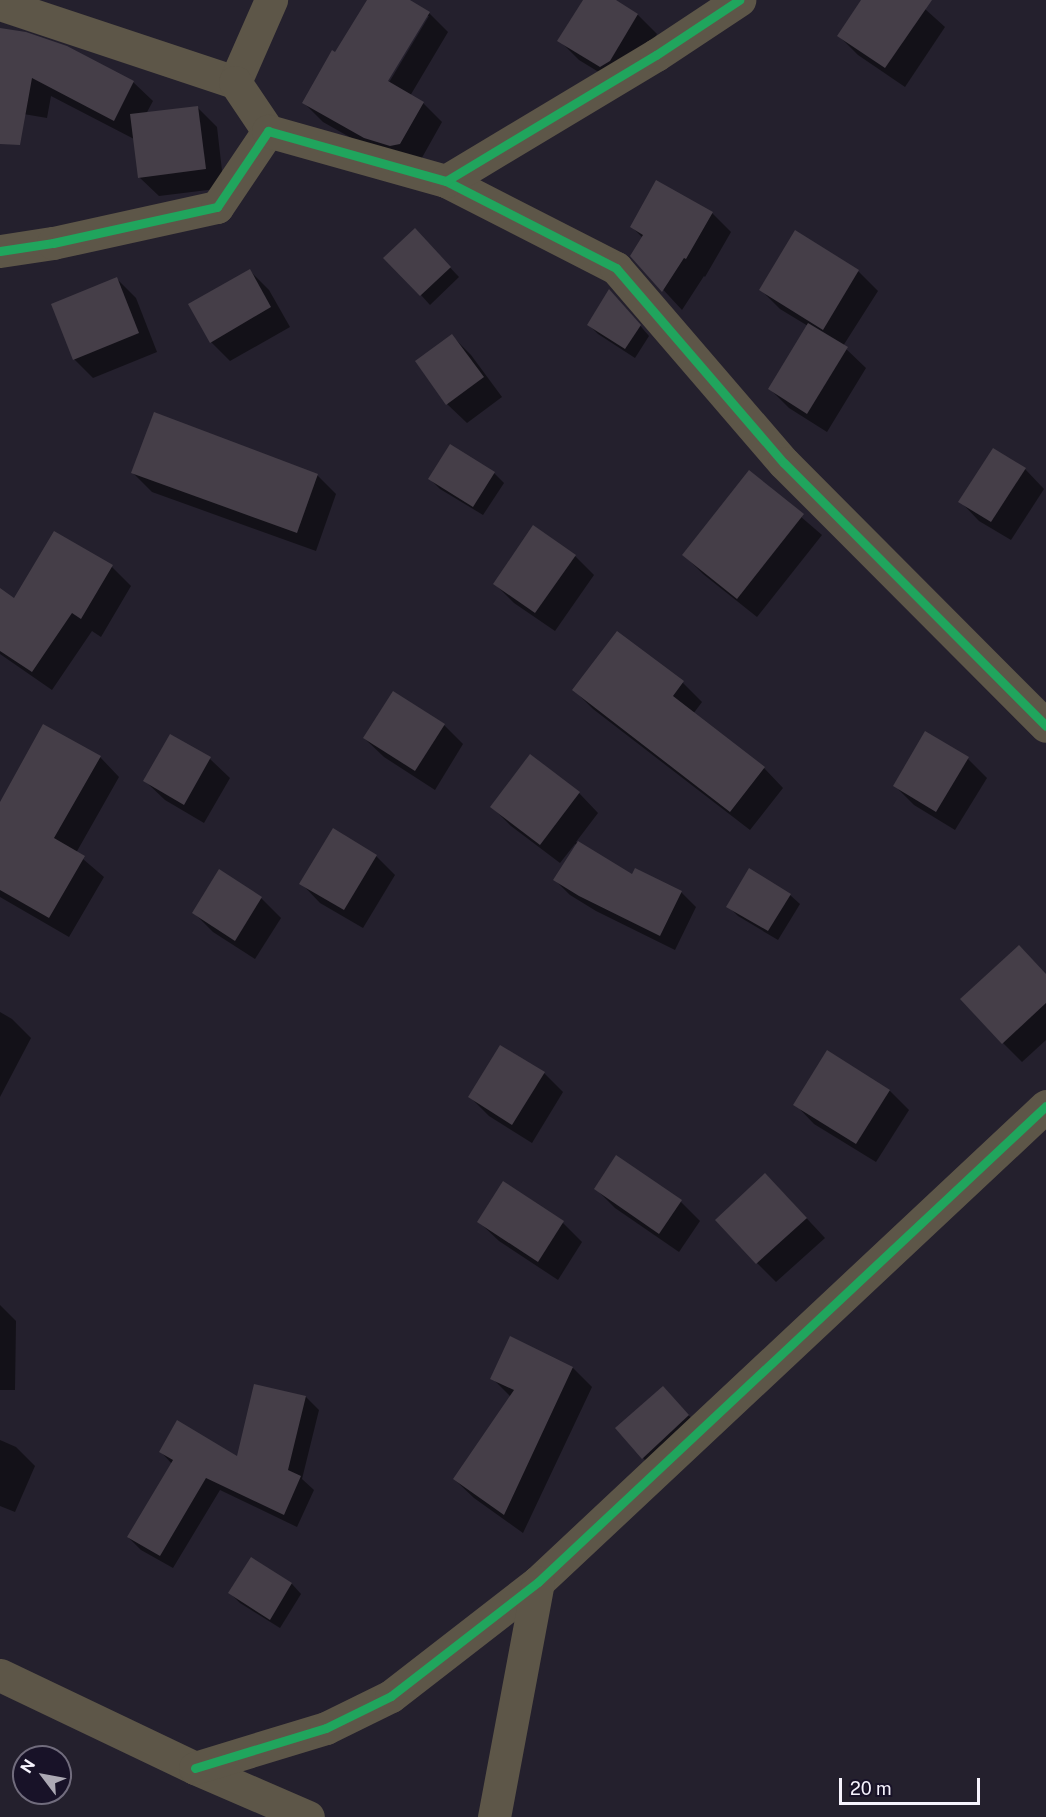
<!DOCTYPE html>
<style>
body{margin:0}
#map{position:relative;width:1046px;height:1817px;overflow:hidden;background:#24202d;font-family:"Public Sans",sans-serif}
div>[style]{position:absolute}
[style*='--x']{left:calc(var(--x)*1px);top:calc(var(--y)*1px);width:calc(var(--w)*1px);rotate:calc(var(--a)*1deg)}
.shadow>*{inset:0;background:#0007}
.building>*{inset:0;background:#453e48}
.minor>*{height:33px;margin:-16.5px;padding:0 16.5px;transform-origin:16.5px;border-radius:16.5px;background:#5d5648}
.cycleway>*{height:9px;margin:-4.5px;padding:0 4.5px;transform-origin:4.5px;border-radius:4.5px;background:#20a55d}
span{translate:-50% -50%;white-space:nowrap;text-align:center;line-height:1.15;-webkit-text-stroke:5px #181228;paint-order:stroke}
.north{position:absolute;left:12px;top:1745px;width:60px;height:60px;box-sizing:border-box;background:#181228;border:2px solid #716c7d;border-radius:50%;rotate:302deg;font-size:16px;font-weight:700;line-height:24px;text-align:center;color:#f6f3fd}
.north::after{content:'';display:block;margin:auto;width:21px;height:27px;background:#aca9b4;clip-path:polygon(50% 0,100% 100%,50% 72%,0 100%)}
.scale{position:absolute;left:839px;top:1778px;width:141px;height:27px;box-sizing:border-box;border:3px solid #f6f3fd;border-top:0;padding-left:8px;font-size:18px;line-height:21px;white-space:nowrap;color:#f6f3fd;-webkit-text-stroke:4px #181228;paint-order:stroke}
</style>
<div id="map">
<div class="shadow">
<i style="clip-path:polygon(evenodd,369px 0,407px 0,429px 13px,448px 32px,410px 96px,423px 103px,442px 122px,419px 163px,385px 157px,323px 122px,304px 103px,369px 0,425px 16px,429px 16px,385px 89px,383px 87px,425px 16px)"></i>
<i style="clip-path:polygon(585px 0,613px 0,638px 15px,657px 34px,629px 80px,620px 85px,579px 60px,559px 40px)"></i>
<i style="clip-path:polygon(863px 0,915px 0,945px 27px,905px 87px,858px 55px,839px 36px)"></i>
<i style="clip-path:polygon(0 29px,133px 82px,153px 101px,146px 114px,198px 108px,217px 127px,224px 188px,159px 196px,139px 177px,134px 139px,51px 96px,47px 118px,0 110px)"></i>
<i style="clip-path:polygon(712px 213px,731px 232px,705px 277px,704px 276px,682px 310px,632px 256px,643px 238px,632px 227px)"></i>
<i style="clip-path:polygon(796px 233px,859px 272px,878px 291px,843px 346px,866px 368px,827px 432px,789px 408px,770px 389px,808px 326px,780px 309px,760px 289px)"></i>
<i style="clip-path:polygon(424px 240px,459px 277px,430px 305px,421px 295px)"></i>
<i style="clip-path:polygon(250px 271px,269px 290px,290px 327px,230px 361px,211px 342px)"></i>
<i style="clip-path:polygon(117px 279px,136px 298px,157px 352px,93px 378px,74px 359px)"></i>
<i style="clip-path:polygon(619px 301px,649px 336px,635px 358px,598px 334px,589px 325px)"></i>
<i style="clip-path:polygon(452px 336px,471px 355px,502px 397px,467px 423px,447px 404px)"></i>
<i style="clip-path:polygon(1025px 469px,1044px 489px,1011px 540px,979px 521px,960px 501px)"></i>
<i style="clip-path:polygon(749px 472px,822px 535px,757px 617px,703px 574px,684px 555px)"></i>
<i style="clip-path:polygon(133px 473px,317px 475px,336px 494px,316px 551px,152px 492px)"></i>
<i style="clip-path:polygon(494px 473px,504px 483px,483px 515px,440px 489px,430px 479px)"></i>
<i style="clip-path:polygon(55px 533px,112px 567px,131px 586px,101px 637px,92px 631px,52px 690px,0 654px,0 616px,15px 600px)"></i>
<i style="clip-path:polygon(575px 556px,594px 575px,555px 631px,514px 603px,495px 584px)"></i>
<i style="clip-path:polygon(617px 633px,683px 683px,702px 702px,693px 714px,764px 768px,783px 788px,750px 830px,593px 709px,574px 690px)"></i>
<i style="clip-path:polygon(444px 725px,463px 744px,435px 790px,384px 757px,364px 738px)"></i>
<i style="clip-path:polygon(170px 736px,210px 759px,230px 778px,204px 823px,165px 800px,145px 781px)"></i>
<i style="clip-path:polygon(530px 756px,579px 793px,598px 813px,576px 842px,632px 877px,681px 892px,696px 907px,675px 950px,596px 911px,570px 895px,555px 880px,577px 845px,575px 844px,560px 863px,511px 826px,492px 807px)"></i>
<i style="clip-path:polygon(100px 757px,119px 777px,76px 853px,104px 877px,69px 937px,0 897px,0 806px)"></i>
<i style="clip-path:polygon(968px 759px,987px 778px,955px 830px,914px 805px,895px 786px)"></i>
<i style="clip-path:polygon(376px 856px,395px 875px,363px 928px,320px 903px,301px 883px)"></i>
<i style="clip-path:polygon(220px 871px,261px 898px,281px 918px,255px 959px,213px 932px,194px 913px)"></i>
<i style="clip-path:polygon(790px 895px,800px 904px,778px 940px,738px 916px,728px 906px)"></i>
<i style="clip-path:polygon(1046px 975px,1046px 1040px,1022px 1062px,1003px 1043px)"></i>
<i style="clip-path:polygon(0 1012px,12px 1019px,31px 1038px,0 1097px)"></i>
<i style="clip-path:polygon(828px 1052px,890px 1091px,909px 1110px,876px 1162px,814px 1124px,795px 1104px)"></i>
<i style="clip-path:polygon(544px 1073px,563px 1092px,532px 1143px,489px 1116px,470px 1097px)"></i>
<i style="clip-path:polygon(504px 1183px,563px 1223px,582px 1242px,558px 1280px,499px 1241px,479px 1222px)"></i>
<i style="clip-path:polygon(596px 1189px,681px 1202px,700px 1221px,679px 1252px,615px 1208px)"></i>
<i style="clip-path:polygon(784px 1194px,825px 1238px,776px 1282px,757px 1263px)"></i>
<i style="clip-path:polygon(0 1305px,16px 1321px,15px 1390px,0 1390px)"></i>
<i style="clip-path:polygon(573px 1368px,592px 1387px,523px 1533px,474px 1498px,454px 1479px,511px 1397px,492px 1378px)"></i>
<i style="clip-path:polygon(255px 1386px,306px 1397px,319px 1410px,302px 1479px,314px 1490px,297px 1527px,220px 1490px,173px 1568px,141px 1550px,128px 1537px,172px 1464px,161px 1452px,238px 1459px)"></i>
<i style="clip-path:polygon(663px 1388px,707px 1435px,662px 1477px,643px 1458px)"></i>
<i style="clip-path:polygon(0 1440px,16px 1447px,35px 1466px,15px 1512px,0 1506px)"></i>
<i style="clip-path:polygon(251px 1559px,292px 1584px,301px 1594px,280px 1628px,240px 1603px,230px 1593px)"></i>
</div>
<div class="building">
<i style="clip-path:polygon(367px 0,410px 0,430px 12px,388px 81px,424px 102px,400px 144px,390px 146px,364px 138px,302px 103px,332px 50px,335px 52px)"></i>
<i style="clip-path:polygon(583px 0,616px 0,638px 14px,610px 61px,600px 67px,557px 41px)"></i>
<i style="clip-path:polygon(861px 0,932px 0,885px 68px,837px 36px)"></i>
<i style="clip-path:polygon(0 28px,26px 32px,67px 46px,134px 81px,114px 121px,32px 78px,20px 145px,0 144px)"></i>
<i style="clip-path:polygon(198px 106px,206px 169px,138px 178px,130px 114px)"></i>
<i style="clip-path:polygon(656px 180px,713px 212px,686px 259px,684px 258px,662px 292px,630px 256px,643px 235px,630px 227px)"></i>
<i style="clip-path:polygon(415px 228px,451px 267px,420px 296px,383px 258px)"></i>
<i style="clip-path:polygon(795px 230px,859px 270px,823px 330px,759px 290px)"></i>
<i style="clip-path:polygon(250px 269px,271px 307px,210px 343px,188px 304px)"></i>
<i style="clip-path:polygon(117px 277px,139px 333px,73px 360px,51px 304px)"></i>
<i style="clip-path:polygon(609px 289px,641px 325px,625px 349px,587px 325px)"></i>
<i style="clip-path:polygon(808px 323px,848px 347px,807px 414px,768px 389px)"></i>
<i style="clip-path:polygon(452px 334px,484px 377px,446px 405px,415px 361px)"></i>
<i style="clip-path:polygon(154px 412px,318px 474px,297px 533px,131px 473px)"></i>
<i style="clip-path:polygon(450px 444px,495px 472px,473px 507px,428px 479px)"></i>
<i style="clip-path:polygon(993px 448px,1026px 468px,991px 522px,958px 502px)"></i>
<i style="clip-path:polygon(749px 470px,804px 514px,737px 599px,682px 555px)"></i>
<i style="clip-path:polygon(533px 525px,576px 555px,535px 613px,493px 584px)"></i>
<i style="clip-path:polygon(54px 531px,113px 565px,81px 619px,72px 613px,32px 672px,0 651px,0 588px,14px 598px)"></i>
<i style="clip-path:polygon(617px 631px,684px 681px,673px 696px,765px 767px,730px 812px,572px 690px)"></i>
<i style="clip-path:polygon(393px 691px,445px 724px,415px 771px,363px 738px)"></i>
<i style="clip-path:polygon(43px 724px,101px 756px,54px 838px,85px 856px,49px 918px,0 890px,0 802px)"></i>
<i style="clip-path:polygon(925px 731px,969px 757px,936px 812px,893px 786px)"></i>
<i style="clip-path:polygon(170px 734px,211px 757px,184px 805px,143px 781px)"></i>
<i style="clip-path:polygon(530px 754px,580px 792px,540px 845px,490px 807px)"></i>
<i style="clip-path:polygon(333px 828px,377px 855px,344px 910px,299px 884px)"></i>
<i style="clip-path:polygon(578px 841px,632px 874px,635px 868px,682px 891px,660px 936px,579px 896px,553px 880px)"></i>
<i style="clip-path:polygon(749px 868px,791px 894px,768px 931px,726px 907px)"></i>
<i style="clip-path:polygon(219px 869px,262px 897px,235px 941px,192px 913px)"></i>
<i style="clip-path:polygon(1019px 945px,1046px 974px,1046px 1003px,1002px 1044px,960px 999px)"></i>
<i style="clip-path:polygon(500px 1045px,545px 1072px,512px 1125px,468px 1097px)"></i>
<i style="clip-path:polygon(827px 1050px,890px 1090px,856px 1144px,793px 1105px)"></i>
<i style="clip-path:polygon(616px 1155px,682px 1200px,659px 1234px,594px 1189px)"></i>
<i style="clip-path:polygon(765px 1173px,807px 1218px,756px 1264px,715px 1220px)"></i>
<i style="clip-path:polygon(503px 1181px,564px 1221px,538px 1262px,477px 1222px)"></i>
<i style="clip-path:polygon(510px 1336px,573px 1367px,504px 1515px,453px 1479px,514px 1390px,490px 1379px)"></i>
<i style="clip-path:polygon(254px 1384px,306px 1396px,288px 1470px,301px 1476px,284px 1515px,206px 1478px,160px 1556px,127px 1537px,173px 1460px,159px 1452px,177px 1420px,237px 1456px)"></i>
<i style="clip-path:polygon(663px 1386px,689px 1415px,642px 1459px,615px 1428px)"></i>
<i style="clip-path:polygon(251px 1557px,292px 1583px,270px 1620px,228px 1593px)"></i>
</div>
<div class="minor">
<i style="--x:0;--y:4;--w:248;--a:18.4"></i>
<i style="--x:235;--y:82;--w:90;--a:-66.3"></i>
<i style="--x:235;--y:82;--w:59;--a:56"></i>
<i style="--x:446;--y:181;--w:191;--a:27.1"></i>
<i style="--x:616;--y:268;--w:257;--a:49.3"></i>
<i style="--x:784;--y:463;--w:371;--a:45.1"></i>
<i style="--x:0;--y:251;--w:54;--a:-8.6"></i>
<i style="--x:53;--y:243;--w:168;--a:-12.4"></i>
<i style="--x:217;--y:207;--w:92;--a:-56.1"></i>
<i style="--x:268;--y:131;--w:185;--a:15.7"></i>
<i style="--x:446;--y:181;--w:245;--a:-31"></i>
<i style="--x:656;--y:55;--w:100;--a:-33.5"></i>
<i style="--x:0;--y:1675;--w:216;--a:25.5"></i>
<i style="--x:195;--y:1768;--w:123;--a:23.4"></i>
<i style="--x:195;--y:1768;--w:137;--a:-17"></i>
<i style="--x:326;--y:1728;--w:72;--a:-26.2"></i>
<i style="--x:391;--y:1696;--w:186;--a:-37.8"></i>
<i style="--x:538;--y:1582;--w:696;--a:-43.14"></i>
<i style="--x:494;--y:1817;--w:239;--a:-79.4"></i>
</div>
<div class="cycleway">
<i style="--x:446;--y:181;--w:191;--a:27.1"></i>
<i style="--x:616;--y:268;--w:257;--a:49.3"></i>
<i style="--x:784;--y:463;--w:371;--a:45.1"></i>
<i style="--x:0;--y:251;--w:54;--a:-8.6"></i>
<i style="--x:53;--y:243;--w:168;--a:-12.4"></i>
<i style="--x:217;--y:207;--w:92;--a:-56.1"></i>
<i style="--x:268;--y:131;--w:185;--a:15.7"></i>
<i style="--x:446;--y:181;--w:245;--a:-31"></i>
<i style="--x:656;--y:55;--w:100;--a:-33.5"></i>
<i style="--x:195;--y:1768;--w:137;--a:-17"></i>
<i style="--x:326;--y:1728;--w:72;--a:-26.2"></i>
<i style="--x:391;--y:1696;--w:186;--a:-37.8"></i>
<i style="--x:538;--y:1582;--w:696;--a:-43.14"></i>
</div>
<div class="north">N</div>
<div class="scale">20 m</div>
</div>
